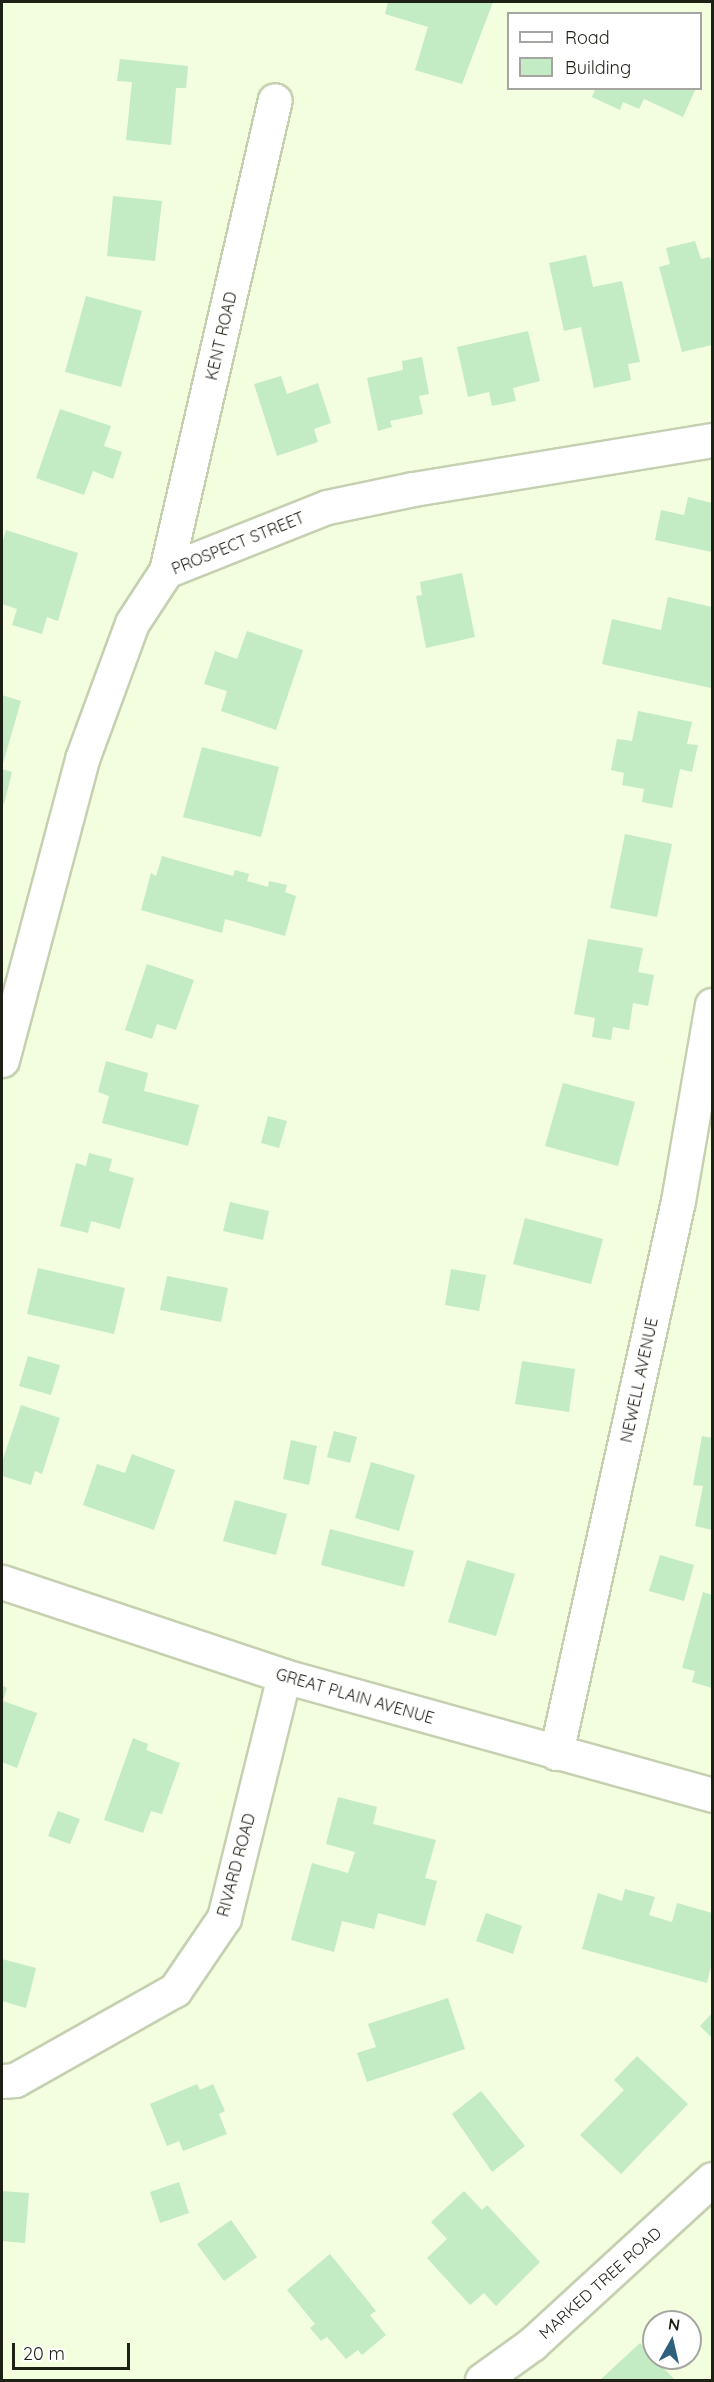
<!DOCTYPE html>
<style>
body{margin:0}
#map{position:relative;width:714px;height:2382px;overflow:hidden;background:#f3fede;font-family:Quicksand,sans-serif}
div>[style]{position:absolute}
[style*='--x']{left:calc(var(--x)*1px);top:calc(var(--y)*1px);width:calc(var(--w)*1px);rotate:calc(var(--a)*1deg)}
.building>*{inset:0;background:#c3ebc4}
.roads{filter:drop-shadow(2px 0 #c5d0b1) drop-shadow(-2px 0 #c5d0b1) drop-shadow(0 2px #c5d0b1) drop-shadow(0 -2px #c5d0b1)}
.minor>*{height:33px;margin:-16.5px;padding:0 16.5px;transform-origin:16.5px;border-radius:16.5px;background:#fff}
.major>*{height:33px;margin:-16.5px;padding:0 16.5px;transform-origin:16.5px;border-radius:16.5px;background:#fff}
span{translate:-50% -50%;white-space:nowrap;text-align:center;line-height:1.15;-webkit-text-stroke:6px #fff;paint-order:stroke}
.street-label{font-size:16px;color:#1d2015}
.frame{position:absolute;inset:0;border:3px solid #1d2015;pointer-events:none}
.legend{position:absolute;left:507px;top:12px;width:195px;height:78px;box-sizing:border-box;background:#fff;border:2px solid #a5a6a1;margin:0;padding:8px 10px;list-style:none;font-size:18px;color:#1d2015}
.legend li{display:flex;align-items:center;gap:12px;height:30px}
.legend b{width:30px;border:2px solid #a5a6a1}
.north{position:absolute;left:642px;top:2310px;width:60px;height:60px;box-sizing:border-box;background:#fff;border:2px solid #a5a6a1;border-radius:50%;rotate:8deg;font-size:16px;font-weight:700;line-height:24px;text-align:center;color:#1d2015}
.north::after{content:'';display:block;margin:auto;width:21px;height:27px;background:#2e5f7d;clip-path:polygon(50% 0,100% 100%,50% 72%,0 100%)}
.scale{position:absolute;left:12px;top:2343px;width:118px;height:27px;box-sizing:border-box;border:3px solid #1d2015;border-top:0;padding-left:8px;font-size:18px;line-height:21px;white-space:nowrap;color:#1d2015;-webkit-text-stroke:4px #fff;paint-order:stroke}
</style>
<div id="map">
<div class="building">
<i style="clip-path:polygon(388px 2px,493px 2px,462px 84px,415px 70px,428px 27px,385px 14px)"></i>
<i style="clip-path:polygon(120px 59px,188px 66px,186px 88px,176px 88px,171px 145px,126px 140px,132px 82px,117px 81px)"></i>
<i style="clip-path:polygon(591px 88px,696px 88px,683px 117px,644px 99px,639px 109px,623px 102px,620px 110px,592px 97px,595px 90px)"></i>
<i style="clip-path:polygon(113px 196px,162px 201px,155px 261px,107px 256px)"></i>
<i style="clip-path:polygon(695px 241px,701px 259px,710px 257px,712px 268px,712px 345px,682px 352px,659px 267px,670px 264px,666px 248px)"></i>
<i style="clip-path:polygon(586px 255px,593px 287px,622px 281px,640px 362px,628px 364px,631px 380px,594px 388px,581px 327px,564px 331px,549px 263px)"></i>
<i style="clip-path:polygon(86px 296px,142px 311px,121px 387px,65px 372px)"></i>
<i style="clip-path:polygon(528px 331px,540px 381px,513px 388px,516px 401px,492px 406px,489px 392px,468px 397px,457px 347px)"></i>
<i style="clip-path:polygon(422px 357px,429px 394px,419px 396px,423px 414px,390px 421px,392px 427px,378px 431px,367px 378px,403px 370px,402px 361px)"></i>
<i style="clip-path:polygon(281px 376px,287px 394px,318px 383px,331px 423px,314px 429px,318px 442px,277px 456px,254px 384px)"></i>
<i style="clip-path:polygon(60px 409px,111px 426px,104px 446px,122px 452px,113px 479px,93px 471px,84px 495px,36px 478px)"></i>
<i style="clip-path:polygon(688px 497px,712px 503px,712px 552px,655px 540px,661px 510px,684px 515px)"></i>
<i style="clip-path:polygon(6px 530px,78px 553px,58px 621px,47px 617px,42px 634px,12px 625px,17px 609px,2px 604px,2px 544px)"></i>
<i style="clip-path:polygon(462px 573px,475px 637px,426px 648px,416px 596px,422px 595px,420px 582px)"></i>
<i style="clip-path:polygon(668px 597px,712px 607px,711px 688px,602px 664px,612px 619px,661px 630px)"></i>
<i style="clip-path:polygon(247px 631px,303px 650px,276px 730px,221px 711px,227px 691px,204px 684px,215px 651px,237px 659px)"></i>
<i style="clip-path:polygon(2px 695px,21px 701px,2px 767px)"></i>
<i style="clip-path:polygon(638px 711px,692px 722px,687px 744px,698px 745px,692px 772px,680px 769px,672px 808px,642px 802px,644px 789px,622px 785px,624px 773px,611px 770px,617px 739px,632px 741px)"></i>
<i style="clip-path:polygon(202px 747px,279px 767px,261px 837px,183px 817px)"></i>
<i style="clip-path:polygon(2px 769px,12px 772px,4px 804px,2px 803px)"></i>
<i style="clip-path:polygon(625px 834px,672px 844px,657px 917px,610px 908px)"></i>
<i style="clip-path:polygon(162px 856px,233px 876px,235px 870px,249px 874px,247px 881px,268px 887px,269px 881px,287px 885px,285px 892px,296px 896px,285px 936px,225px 919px,222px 933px,141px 910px,151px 873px,156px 876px)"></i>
<i style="clip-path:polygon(588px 939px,643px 948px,638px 972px,654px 975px,648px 1006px,633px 1003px,629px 1030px,613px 1027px,611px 1040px,592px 1037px,595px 1018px,574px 1014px)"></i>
<i style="clip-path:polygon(147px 964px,194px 980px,176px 1030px,157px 1024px,152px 1039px,125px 1030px)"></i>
<i style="clip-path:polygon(106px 1061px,148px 1073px,144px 1091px,199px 1105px,188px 1146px,102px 1123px,109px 1096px,98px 1092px)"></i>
<i style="clip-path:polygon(563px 1083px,635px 1102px,618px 1166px,545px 1146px)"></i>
<i style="clip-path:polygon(268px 1116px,287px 1121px,279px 1148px,261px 1143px)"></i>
<i style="clip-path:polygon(89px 1153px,112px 1159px,109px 1171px,134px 1178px,120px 1229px,91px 1221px,88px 1233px,60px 1226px,76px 1163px,86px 1166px)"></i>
<i style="clip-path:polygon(230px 1202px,269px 1211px,263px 1240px,223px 1231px)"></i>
<i style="clip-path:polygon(525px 1218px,603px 1239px,591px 1284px,513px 1264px)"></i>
<i style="clip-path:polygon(38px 1268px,125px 1288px,114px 1334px,27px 1314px)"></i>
<i style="clip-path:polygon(451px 1269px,486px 1275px,479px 1311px,445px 1305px)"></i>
<i style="clip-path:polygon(167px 1276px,228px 1288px,221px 1322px,160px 1310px)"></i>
<i style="clip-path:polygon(28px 1356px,60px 1365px,51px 1395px,19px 1386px)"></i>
<i style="clip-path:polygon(522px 1361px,575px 1369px,569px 1412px,515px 1404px)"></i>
<i style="clip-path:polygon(21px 1405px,60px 1418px,42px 1474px,35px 1471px,31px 1485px,2px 1476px,2px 1462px)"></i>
<i style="clip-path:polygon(334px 1431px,357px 1437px,350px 1463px,327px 1457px)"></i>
<i style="clip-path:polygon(702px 1436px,712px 1438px,712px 1530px,695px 1526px,703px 1486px,693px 1485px)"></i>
<i style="clip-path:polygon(291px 1440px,317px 1446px,309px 1485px,283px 1479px)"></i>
<i style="clip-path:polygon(132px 1454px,175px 1470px,154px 1530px,83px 1505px,97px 1464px,125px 1473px)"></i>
<i style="clip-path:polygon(371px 1462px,415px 1475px,399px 1531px,355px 1518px)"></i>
<i style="clip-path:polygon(235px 1500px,287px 1514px,276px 1555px,223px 1541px)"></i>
<i style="clip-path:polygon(330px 1529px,414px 1551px,404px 1587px,321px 1565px)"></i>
<i style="clip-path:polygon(660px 1555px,694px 1565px,684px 1601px,649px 1591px)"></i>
<i style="clip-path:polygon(467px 1560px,515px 1574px,496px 1636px,448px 1622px)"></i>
<i style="clip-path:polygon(703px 1592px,712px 1595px,712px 1688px,692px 1682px,695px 1671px,682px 1668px)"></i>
<i style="clip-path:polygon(2px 1685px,7px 1688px,3px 1701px,37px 1713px,17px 1768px,2px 1762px)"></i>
<i style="clip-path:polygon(133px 1738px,148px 1744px,146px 1750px,180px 1763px,162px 1814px,151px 1811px,143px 1833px,104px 1820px)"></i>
<i style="clip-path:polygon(338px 1797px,377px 1807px,373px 1824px,436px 1840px,425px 1878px,437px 1881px,425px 1926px,378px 1913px,374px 1929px,342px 1921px,334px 1952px,291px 1940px,312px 1863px,348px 1873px,355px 1852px,326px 1844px)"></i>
<i style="clip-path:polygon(58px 1811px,80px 1819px,70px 1844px,48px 1836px)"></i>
<i style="clip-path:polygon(625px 1889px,655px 1897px,649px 1915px,672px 1922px,677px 1903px,712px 1913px,712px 1962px,707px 1983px,582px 1949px,598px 1893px,622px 1901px)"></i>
<i style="clip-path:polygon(486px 1913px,522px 1926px,513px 1954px,476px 1941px)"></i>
<i style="clip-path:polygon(2px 1959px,36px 1968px,26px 2008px,2px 2001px)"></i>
<i style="clip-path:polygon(448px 1998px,465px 2049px,367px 2082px,357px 2053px,376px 2047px,368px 2024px)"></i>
<i style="clip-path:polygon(712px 2013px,712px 2038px,700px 2026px)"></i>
<i style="clip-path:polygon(637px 2056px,688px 2104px,621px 2174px,580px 2135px,624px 2090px,614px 2080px)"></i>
<i style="clip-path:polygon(197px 2084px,200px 2090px,213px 2084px,225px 2111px,219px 2114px,227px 2134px,183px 2151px,179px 2141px,167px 2146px,150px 2104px)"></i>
<i style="clip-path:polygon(481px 2091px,525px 2146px,492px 2172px,452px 2114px)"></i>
<i style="clip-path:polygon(179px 2182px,189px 2213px,160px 2223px,150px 2192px)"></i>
<i style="clip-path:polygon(2px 2191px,29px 2193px,25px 2243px,2px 2241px)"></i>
<i style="clip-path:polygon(464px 2191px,482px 2210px,487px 2205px,540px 2262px,496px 2306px,484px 2293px,470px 2305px,427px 2258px,447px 2239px,431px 2222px)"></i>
<i style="clip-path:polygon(231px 2220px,257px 2257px,224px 2281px,197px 2244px)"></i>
<i style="clip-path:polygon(330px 2254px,376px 2311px,370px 2315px,386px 2335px,362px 2355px,358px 2350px,346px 2359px,327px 2337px,321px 2341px,310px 2328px,315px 2324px,287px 2290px)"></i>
<i style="clip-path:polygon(640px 2343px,675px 2380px,600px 2380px)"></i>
</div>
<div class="roads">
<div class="minor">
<i style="--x:166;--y:571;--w:483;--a:-77"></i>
<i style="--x:2;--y:1060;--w:311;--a:-75.1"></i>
<i style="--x:82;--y:759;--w:145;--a:-69.8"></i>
<i style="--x:132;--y:623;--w:62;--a:-56.8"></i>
<i style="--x:166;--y:571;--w:173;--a:-21.7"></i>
<i style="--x:327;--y:507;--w:88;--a:-11.8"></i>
<i style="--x:413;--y:489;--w:303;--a:-9.3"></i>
<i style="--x:556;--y:1753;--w:565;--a:-77.54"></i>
<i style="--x:678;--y:1201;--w:199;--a:-80.2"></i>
<i style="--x:2;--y:2081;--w:13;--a:-4"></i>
<i style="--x:15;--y:2080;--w:184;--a:-29.4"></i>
<i style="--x:175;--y:1990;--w:87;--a:-55.8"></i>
<i style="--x:224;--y:1918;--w:249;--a:-76.1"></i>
<i style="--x:482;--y:2380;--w:62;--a:-35.8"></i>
<i style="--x:532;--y:2344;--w:244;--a:-42.5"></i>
</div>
<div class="major">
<i style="--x:2;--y:1582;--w:297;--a:18.4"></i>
<i style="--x:284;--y:1676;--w:444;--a:15.5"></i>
</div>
</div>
<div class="street-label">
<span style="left:221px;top:336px;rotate:-77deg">KENT ROAD</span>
<span style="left:238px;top:543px;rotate:-22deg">PROSPECT STREET</span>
<span style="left:639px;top:1380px;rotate:-78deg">NEWELL AVENUE</span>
<span style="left:355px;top:1696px;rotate:16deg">GREAT PLAIN AVENUE</span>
<span style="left:236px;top:1865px;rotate:-75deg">RIVARD ROAD</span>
<span style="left:600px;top:2283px;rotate:-42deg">MARKED TREE ROAD</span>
</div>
<div class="frame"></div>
<ul class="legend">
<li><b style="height:8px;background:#fff"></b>Road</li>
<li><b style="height:16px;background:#c3ebc4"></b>Building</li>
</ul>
<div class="north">N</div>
<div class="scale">20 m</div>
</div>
